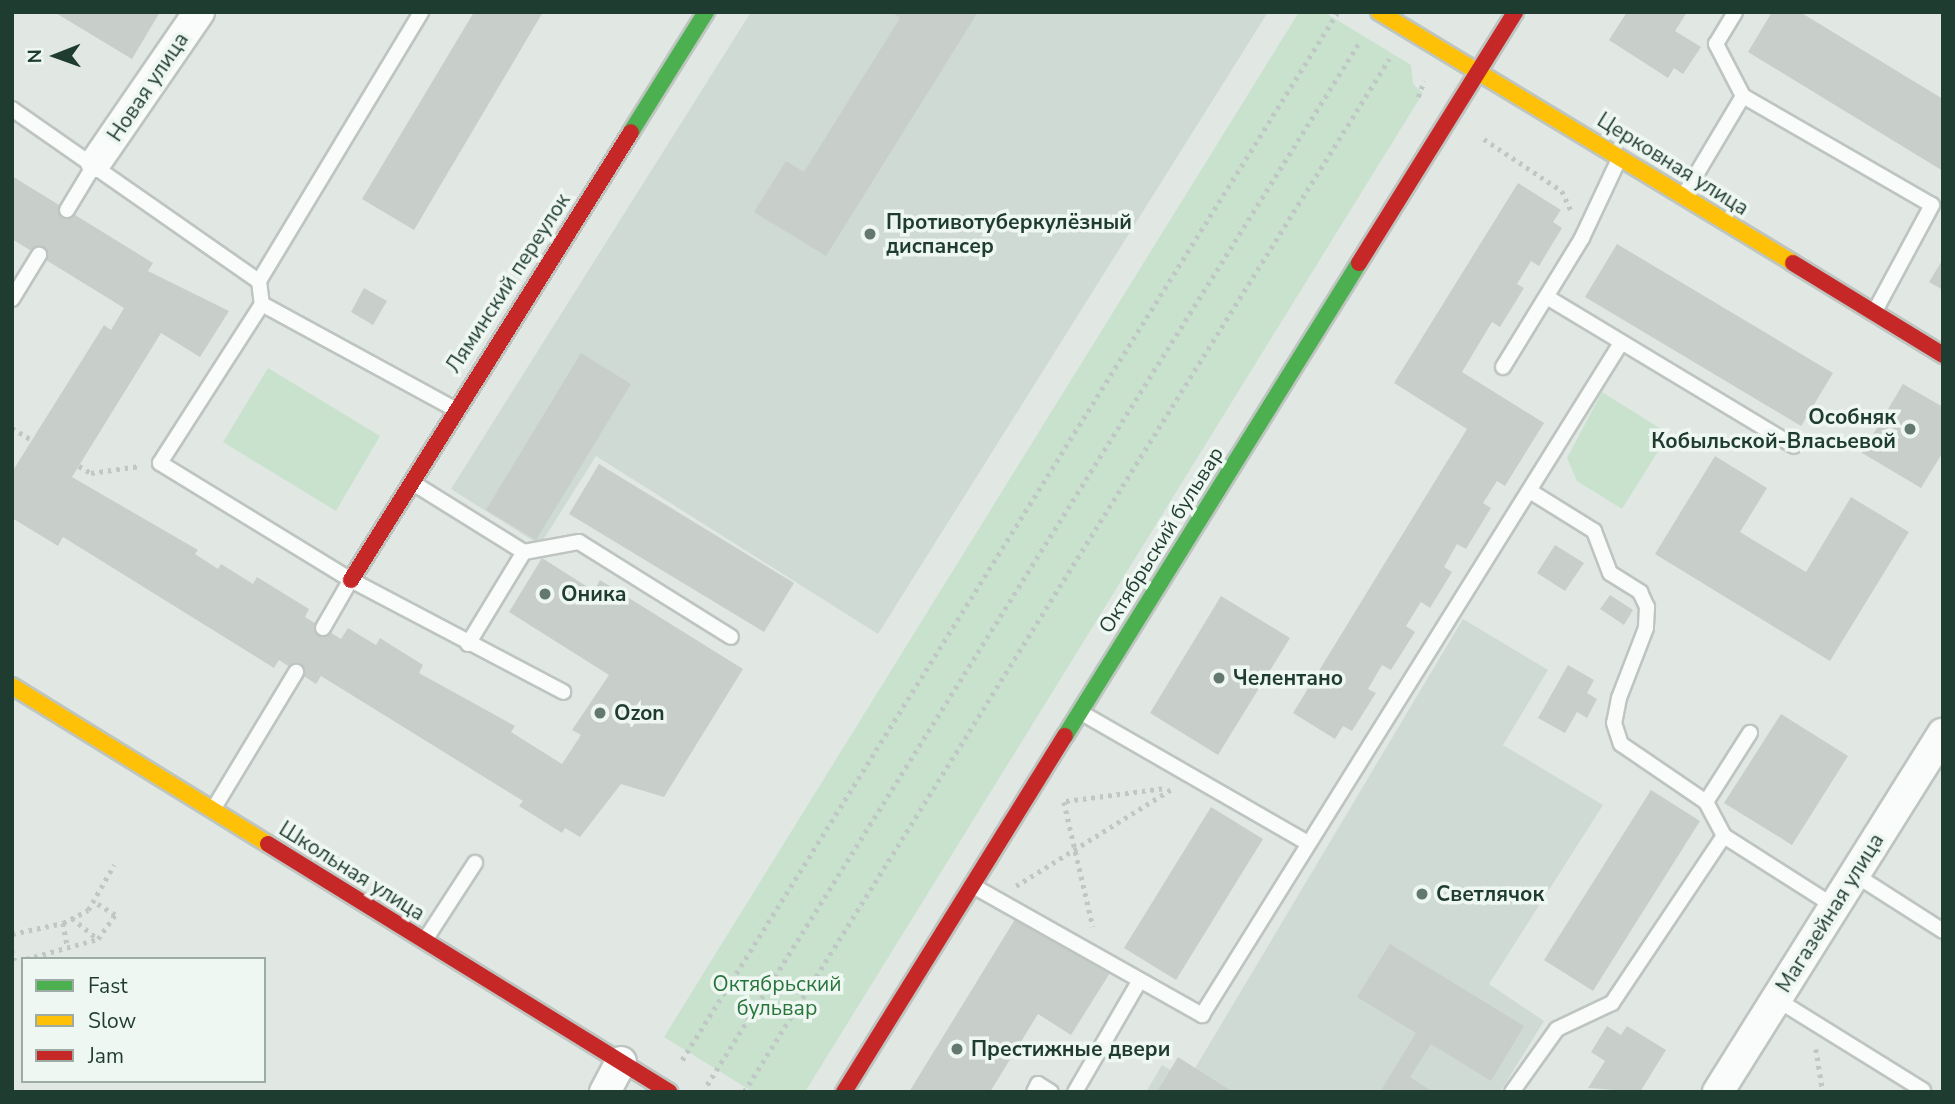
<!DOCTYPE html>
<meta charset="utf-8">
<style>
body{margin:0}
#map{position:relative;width:1955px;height:1104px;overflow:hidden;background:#e1e8e4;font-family:"Nunito Sans",sans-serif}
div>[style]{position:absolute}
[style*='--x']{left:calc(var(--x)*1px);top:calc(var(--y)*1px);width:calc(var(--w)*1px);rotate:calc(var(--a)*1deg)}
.built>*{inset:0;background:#cedad3}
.green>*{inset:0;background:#c9e2cd}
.building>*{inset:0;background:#c8cfcb}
.path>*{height:4.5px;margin-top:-2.25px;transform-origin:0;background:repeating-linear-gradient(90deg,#bfc8c5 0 3.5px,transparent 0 8.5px)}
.roads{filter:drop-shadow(2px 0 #bec5c1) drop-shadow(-2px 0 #bec5c1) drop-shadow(0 2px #bec5c1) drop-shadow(0 -2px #bec5c1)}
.lane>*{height:14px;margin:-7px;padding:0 7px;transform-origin:7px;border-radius:7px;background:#fafcfb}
.street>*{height:30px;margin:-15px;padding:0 15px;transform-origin:15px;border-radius:15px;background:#fafcfb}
.fast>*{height:16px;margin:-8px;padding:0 8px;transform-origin:8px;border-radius:8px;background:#4caf50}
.slow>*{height:16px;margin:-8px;padding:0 8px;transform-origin:8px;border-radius:8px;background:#ffc107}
.jam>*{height:16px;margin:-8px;padding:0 8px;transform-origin:8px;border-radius:8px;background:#c62828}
.dots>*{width:19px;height:19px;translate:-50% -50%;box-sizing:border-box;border:4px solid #eff7f2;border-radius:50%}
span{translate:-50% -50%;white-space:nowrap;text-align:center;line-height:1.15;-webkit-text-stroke:7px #eff7f2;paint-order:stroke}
.street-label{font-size:21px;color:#1f3c30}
.poi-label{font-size:21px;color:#1f3c30;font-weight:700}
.left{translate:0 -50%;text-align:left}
.right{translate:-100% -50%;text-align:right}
.park-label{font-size:21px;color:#27753b}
.frame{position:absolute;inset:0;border:14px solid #1f3c30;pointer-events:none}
.legend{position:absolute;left:21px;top:957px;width:245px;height:126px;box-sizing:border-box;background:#eff7f2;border:2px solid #9caca4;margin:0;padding:9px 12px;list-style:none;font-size:21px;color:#1f3c30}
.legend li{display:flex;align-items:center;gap:14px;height:35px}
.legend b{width:35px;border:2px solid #9caca4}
.north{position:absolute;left:21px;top:21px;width:70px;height:70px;-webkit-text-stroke:5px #eff7f2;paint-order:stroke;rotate:269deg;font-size:19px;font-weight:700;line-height:28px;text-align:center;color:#1f3c30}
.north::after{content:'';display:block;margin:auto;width:24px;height:32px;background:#1f3c30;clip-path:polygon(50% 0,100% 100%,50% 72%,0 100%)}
</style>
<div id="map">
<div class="built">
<i style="clip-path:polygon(751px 12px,1268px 12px,878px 634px,596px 456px,540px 545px,451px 489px)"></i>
<i style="clip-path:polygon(1463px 619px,1548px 670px,1503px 745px,1603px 805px,1489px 984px,1544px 1021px,1500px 1092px,1146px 1092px,1162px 1065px,1188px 1080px)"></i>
</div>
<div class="green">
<i style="clip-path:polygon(1299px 12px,1324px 12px,1411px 65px,1413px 84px,1423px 93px,805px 1092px,753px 1092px,664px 1037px)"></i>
<i style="clip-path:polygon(268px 368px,380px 436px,336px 511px,223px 442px)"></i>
<i style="clip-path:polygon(1602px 392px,1669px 434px,1622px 509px,1577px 481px,1567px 458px)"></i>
</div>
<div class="building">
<i style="clip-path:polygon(54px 12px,160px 12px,132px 59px)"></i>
<i style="clip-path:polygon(474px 12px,543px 12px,414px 230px,362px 199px)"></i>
<i style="clip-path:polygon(891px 12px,978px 12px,826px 256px,754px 212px,786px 161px,804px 172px,900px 18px)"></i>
<i style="clip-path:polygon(1627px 12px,1687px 12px,1675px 31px,1701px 47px,1683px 74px,1674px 68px,1668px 78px,1609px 40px)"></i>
<i style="clip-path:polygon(1772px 12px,1800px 12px,1943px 99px,1943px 171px,1748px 52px)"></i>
<i style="clip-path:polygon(12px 176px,153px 263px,148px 271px,229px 311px,200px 357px,161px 333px,72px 477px,198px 550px,195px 554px,218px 569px,221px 564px,253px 584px,257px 577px,309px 609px,305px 617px,341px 639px,348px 628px,376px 645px,380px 638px,423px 665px,419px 673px,515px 726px,511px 732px,562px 764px,581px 735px,572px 730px,609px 675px,509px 612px,542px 558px,594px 591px,600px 580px,743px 669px,664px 797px,621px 784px,580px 837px,565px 828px,562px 833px,519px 806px,523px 801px,321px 676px,316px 684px,279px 660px,274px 668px,63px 537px,58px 546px,12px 518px,12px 472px,104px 325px,111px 330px,124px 308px,12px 239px)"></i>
<i style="clip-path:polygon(1518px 183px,1561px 210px,1553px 222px,1562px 228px,1539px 266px,1531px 261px,1517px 284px,1524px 288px,1500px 327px,1492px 322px,1462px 372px,1544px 423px,1505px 486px,1497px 481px,1483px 503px,1491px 508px,1466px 549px,1457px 544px,1444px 567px,1452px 572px,1430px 608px,1421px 602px,1406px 626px,1415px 632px,1391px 670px,1382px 665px,1368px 689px,1376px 693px,1352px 731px,1343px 726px,1335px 739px,1293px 713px,1467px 429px,1394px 383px)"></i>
<i style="clip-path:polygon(1617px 244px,1833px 373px,1801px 426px,1585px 297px)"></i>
<i style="clip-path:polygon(1943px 259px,1943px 290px,1929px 282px)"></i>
<i style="clip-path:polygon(364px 288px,387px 301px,373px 325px,351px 312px)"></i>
<i style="clip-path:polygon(581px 353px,631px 384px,536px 540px,486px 510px)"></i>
<i style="clip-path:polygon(1903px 384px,1943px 407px,1943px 452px,1921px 488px,1862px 453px)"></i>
<i style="clip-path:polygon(1715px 456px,1767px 488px,1740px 532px,1806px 572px,1851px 497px,1909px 532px,1830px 661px,1655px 554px)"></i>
<i style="clip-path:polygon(599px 464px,794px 583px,764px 632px,569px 514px)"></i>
<i style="clip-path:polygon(1555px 545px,1584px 563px,1565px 591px,1537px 573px)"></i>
<i style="clip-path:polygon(1610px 595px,1633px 610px,1624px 625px,1600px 609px)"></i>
<i style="clip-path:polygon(1221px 596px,1290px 638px,1218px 755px,1150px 713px)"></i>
<i style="clip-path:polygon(1568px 665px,1594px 680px,1587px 693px,1597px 699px,1587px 718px,1577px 712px,1565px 733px,1538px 718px)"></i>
<i style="clip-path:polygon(1781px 714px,1848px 756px,1792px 845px,1724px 803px)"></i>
<i style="clip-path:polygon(1651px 790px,1700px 821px,1593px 991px,1544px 960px)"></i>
<i style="clip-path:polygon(1211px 807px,1263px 839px,1176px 980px,1124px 948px)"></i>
<i style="clip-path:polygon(1017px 916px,1110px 973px,1071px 1035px,1038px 1014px,990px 1092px,909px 1092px)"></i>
<i style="clip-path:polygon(1390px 944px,1524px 1026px,1491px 1081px,1431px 1044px,1410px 1077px,1433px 1092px,1380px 1092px,1416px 1033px,1357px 997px)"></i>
<i style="clip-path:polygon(1607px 1026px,1621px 1035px,1627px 1026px,1666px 1050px,1640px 1092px,1588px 1088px,1605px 1061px,1591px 1052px)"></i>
<i style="clip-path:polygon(1178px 1057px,1233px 1092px,1157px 1092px)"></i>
</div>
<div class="path">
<i style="--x:1418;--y:97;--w:17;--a:-69"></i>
<i style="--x:1484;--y:139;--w:94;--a:33.7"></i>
<i style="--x:1562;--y:191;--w:21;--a:65"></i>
<i style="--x:12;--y:428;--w:23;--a:31"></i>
<i style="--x:79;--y:466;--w:14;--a:30"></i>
<i style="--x:91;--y:473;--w:49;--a:-8.3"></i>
<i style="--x:1066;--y:801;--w:100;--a:-7.5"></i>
<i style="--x:1064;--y:802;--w:128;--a:76.9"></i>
<i style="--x:1016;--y:886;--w:184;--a:-31.9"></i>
<i style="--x:72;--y:918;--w:32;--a:39"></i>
<i style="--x:63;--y:923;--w:26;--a:79"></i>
<i style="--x:12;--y:934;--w:52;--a:-12.2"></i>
<i style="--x:63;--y:923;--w:28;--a:-27"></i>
<i style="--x:88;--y:910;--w:52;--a:-60"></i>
<i style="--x:12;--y:950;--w:11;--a:75"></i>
<i style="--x:26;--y:959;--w:75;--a:-15.5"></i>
<i style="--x:98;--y:939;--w:29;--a:-55"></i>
<i style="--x:115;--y:915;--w:26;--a:-148"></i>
<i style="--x:1816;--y:1049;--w:44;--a:80.8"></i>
<i style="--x:682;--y:1060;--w:1235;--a:-57.97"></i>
<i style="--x:707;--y:1085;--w:1231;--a:-57.97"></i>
<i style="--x:744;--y:1092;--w:1218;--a:-58.02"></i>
</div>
<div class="roads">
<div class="lane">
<i style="--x:1743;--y:96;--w:218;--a:30"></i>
<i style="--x:1932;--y:205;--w:120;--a:118.3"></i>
<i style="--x:12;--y:109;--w:301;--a:34.9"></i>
<i style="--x:259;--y:281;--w:23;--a:83"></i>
<i style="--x:262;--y:304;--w:217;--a:28.6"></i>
<i style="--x:1684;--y:195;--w:115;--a:-59.2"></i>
<i style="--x:1743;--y:96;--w:59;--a:-117.4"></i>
<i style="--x:1716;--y:44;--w:37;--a:-59"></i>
<i style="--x:67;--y:210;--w:56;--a:-58.9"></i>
<i style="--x:259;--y:281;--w:314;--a:-58.9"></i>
<i style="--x:1547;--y:297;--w:288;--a:31.1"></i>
<i style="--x:12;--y:299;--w:52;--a:-58.5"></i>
<i style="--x:262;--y:304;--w:189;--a:122.7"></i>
<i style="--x:160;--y:463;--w:224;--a:31.5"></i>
<i style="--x:351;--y:580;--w:240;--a:27.8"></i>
<i style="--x:1503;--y:367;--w:151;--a:-58.5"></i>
<i style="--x:1582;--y:238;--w:85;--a:-64.9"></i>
<i style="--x:413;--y:483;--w:131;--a:31.9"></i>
<i style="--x:524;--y:552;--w:56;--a:-10.3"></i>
<i style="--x:579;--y:542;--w:179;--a:32"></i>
<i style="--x:1533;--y:493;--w:72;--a:31.9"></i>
<i style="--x:1594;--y:531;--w:45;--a:69.1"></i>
<i style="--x:1610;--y:573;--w:36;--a:32"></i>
<i style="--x:1640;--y:592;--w:17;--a:65"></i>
<i style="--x:1647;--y:607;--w:21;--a:93"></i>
<i style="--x:1646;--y:628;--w:75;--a:111.1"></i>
<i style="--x:1619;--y:698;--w:25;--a:101"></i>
<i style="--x:1614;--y:723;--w:22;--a:72"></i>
<i style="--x:1621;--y:744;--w:103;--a:34.3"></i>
<i style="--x:1706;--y:802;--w:38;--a:62"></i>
<i style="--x:1724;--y:836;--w:130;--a:32.5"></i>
<i style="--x:323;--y:628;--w:54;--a:-60.1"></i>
<i style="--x:468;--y:644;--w:108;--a:-58.7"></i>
<i style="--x:1080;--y:712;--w:261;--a:29.9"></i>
<i style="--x:1706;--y:802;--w:82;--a:-57.5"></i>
<i style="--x:214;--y:808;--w:159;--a:-58.9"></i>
<i style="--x:1854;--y:874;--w:106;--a:32.6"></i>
<i style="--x:975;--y:887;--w:261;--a:29.4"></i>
<i style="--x:1202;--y:1015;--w:792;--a:-58.06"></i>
<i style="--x:425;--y:940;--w:92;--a:-57"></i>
<i style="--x:1776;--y:999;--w:173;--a:31.8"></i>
<i style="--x:1034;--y:1092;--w:9;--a:-63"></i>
<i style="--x:1038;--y:1084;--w:15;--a:32"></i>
<i style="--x:1075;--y:1092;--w:129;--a:-59.9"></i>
<i style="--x:1512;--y:1092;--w:77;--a:-54.5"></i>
<i style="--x:1557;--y:1029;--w:61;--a:-25.3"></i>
<i style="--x:1612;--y:1003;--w:201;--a:-56.2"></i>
</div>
<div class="street">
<i style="--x:96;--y:162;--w:182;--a:-55.5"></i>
<i style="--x:605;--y:1092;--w:34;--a:-62"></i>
<i style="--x:1718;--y:1092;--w:423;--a:-57.9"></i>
</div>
<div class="fast">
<i style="--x:631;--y:132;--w:142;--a:-58"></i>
<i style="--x:1065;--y:736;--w:557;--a:-58.14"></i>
</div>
<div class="slow">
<i style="--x:1379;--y:12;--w:484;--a:31.2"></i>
<i style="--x:12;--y:686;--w:301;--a:31.7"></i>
</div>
<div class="jam">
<i style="--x:1359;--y:263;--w:296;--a:-58.1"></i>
<i style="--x:1793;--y:263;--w:176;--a:31.5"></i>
<i style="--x:351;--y:580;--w:528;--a:-57.99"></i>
<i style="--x:268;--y:844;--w:472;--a:31.7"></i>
<i style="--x:844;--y:1092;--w:419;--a:-58.2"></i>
</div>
</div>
<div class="dots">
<i style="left:870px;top:234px;background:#63786f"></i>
<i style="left:1910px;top:429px;background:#63786f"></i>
<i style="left:545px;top:594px;background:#63786f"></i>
<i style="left:1219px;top:678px;background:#63786f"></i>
<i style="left:600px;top:713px;background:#63786f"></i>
<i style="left:1422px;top:894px;background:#63786f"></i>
<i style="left:957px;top:1049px;background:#63786f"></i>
</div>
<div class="street-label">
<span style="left:148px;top:87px;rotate:-56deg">Новая улица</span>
<span style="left:1673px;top:164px;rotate:32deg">Церковная улица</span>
<span style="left:508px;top:283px;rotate:-57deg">Ляминский переулок</span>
<span style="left:1161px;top:540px;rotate:-58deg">Октябрьский бульвар</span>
<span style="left:352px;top:871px;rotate:32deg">Школьная улица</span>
<span style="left:1830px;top:913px;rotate:-58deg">Магазейная улица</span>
</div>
<div class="poi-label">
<span class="left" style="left:886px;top:234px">Противотуберкулёзный<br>диспансер</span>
<span class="right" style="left:1896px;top:429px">Особняк<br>Кобыльской-Власьевой</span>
<span class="left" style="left:561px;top:594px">Оника</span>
<span class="left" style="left:1233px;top:678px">Челентано</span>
<span class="left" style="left:614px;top:713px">Ozon</span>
<span class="left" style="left:1436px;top:894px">Светлячок</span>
<span class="left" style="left:971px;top:1049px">Престижные двери</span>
</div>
<div class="park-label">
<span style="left:777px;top:996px">Октябрьский<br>бульвар</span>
</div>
<div class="frame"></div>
<ul class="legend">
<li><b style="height:9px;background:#4caf50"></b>Fast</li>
<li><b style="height:9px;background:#ffc107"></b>Slow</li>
<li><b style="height:9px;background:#c62828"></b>Jam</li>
</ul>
<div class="north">N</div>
</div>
